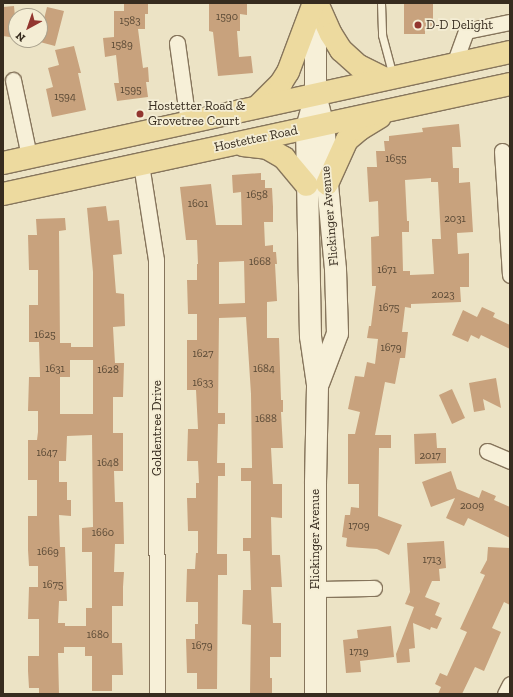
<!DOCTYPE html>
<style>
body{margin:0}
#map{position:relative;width:513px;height:697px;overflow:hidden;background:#ece3c5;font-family:"Zilla Slab",serif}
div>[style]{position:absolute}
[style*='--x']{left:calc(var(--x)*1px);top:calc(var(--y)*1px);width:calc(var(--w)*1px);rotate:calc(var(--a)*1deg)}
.building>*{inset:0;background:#c8a27d}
.roads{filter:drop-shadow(1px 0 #86755c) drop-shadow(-1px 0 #86755c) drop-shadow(0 1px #86755c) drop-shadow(0 -1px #86755c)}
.lane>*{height:7px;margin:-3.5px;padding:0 3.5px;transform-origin:3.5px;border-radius:3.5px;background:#f7f0d8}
.street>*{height:15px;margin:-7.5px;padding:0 7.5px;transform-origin:7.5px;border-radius:7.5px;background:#f7f0d8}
.secondary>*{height:21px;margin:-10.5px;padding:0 10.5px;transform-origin:10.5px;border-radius:10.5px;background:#f7f0d8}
.primary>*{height:22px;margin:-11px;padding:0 11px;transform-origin:11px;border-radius:11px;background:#edda9f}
.dots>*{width:11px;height:11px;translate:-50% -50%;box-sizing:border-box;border:2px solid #f4edd4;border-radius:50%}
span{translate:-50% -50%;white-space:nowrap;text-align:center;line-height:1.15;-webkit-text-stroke:3.5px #f4edd4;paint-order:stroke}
.number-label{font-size:11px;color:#5b4a36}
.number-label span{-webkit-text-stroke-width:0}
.poi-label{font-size:13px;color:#372c1f}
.left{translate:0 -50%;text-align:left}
.street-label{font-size:13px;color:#372c1f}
.frame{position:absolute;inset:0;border:4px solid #372c1f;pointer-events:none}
.north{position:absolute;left:8px;top:8px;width:40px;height:40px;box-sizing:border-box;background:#f4edd4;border:1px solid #a8a08c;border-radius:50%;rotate:220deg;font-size:11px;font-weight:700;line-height:16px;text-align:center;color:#372c1f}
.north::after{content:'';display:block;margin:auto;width:14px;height:18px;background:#92362f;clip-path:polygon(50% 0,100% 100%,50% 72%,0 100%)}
</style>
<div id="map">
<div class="building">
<i style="clip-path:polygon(124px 3px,148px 3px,148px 14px,145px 14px,145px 29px,138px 29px,143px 68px,148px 67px,149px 82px,146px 82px,148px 97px,117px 101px,114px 83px,119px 83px,116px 55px,105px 57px,103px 38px,114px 37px,114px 11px,124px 11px)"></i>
<i style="clip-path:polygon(209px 3px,247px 3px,247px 15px,240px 14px,240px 31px,237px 31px,239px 57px,251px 56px,253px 73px,218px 76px,213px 32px,209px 31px)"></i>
<i style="clip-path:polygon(404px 3px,433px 3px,433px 29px,425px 29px,425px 34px,404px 34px)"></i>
<i style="clip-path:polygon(14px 6px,16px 28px,16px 38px,3px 36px,3px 7px)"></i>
<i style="clip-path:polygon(47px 7px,64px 11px,55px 46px,40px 42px,40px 18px,44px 19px)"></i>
<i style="clip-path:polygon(74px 46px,81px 73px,78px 73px,86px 110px,52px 117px,46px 89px,53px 87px,48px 68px,59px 65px,55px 50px)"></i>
<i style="clip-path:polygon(evenodd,459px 124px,461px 147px,452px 147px,453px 168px,459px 168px,459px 183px,470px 182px,473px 232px,457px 233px,458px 254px,469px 253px,469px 287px,460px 287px,461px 302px,411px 304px,411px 308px,405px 307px,402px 332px,408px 332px,405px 358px,400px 358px,395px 384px,385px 382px,375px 435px,391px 435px,391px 448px,379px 448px,378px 516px,402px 525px,389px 555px,377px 549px,348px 547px,346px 546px,347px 538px,342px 537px,345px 515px,350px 515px,351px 507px,359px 508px,359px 484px,348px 484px,348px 434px,355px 434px,360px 412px,348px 409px,355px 376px,364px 377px,367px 362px,375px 364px,378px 339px,367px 338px,369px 326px,371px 326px,376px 286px,372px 286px,371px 237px,379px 236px,378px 201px,369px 202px,367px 167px,377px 167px,376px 151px,385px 151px,384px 141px,389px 141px,389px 136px,423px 132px,422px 128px,430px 127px,459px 124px,431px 178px,431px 182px,438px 182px,441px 239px,432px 239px,432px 241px,434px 274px,410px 275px,410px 271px,403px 271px,402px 232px,409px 232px,409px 221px,407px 221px,405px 180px,431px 178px)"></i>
<i style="clip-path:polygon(evenodd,261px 173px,261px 180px,265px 180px,265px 188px,272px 188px,273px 207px,273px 222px,264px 222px,265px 246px,273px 245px,273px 252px,276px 252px,277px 264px,275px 264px,277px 301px,267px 302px,267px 338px,279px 338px,281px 400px,283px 400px,283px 412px,281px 412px,283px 448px,271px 448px,273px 484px,282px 484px,282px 518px,271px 517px,272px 555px,280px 555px,282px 587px,271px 587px,273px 623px,281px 623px,281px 657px,270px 657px,270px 678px,272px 678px,272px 694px,250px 694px,251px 625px,242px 624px,243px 590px,251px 590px,250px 551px,243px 551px,243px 538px,251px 538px,251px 481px,241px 481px,241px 468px,252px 468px,251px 394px,246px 317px,219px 318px,218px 413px,225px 413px,225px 424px,218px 424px,217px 463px,225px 463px,225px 476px,218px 476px,217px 554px,227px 554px,227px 575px,218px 575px,217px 689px,197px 689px,197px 673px,187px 673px,186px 639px,195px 639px,195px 624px,198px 624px,198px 602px,186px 602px,187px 569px,195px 569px,196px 553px,198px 553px,198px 531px,188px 531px,187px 498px,196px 498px,196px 483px,199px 483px,198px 461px,187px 461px,188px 429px,198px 429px,196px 390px,187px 390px,187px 340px,197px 340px,197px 314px,188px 314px,187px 280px,197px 280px,197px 264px,198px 264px,197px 240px,186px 240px,180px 187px,211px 184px,216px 225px,242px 225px,241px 192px,233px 193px,232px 175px,261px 173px,244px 261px,245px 303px,219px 304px,219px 262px,244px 261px)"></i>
<i style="clip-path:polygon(evenodd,106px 206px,108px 221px,119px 220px,122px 254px,113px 255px,116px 293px,124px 294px,125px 326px,113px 327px,115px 363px,124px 363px,123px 397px,113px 397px,113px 433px,123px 433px,123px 471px,114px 471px,115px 502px,123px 502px,124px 544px,115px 544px,114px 572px,124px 572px,123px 587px,123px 606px,112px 606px,112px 643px,122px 643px,123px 675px,112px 675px,112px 691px,92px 691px,92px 656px,85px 656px,85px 647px,64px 647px,64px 653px,58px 653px,59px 694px,39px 694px,39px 688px,29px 688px,28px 671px,28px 656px,39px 656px,39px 619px,28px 619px,29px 587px,38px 587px,38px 566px,29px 566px,28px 550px,28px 516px,37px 516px,37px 480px,28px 480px,28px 440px,37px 440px,38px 432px,38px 411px,28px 411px,29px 377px,40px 377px,39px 342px,29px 342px,29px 305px,38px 305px,38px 270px,29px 270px,28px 235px,37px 235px,36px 219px,65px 218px,66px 230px,59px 231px,60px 343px,71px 343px,71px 347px,93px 347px,93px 272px,87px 208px,106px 206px,70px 360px,93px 360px,93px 414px,60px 414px,60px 377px,70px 377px,70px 360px,106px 206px,92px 435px,93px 527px,82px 528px,82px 552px,92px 552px,92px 608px,86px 608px,86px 626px,65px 626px,65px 623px,58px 623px,59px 601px,67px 601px,65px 547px,60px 547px,59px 515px,71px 516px,71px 500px,67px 500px,67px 482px,59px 482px,59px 461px,66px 461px,67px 436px,92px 435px)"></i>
<i style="clip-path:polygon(482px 307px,495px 313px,493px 317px,510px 325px,510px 349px,481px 335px,479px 339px,471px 335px,468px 342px,452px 335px,463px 310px,477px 317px)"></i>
<i style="clip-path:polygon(496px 378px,501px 408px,483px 399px,485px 410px,474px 412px,469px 383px)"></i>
<i style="clip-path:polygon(452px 389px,465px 418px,452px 424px,439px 395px)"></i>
<i style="clip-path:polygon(436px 433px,437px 448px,446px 448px,446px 463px,415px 464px,414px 434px)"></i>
<i style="clip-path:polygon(451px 471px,457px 489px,479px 498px,482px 490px,496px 496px,494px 500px,510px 507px,510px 538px,468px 518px,464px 526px,446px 518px,455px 498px,431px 507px,422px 482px)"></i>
<i style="clip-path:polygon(444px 541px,446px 568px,439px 569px,440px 581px,432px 581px,425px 597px,440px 603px,435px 615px,442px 618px,437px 629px,431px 627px,430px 630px,413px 623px,415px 648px,409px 649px,410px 662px,397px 663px,396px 654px,414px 607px,405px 604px,410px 592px,407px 543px)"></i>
<i style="clip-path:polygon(488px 547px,510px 548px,510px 605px,504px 602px,492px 628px,501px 632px,484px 671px,475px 667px,462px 694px,438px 694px,441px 687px,435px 684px,440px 673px,447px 676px,467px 632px,460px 629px,485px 575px,480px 573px,487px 560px)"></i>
<i style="clip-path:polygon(391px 626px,394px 657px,360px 661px,361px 672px,346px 673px,343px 640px,358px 638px,357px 630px)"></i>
</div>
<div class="roads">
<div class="lane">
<i style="--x:381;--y:3;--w:32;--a:88"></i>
<i style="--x:382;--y:35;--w:42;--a:75"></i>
</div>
<div class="street">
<i style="--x:177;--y:43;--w:80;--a:82.1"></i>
<i style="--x:454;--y:64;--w:35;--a:-70"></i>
<i style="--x:466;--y:31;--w:45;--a:-11.6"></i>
<i style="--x:13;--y:80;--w:78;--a:78.1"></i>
<i style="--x:502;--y:151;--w:124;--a:86.3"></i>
<i style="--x:141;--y:164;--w:97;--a:81.1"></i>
<i style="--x:156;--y:260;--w:434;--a:89.9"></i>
<i style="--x:487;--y:451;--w:25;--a:23"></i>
<i style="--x:315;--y:589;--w:59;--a:-1"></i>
<i style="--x:505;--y:694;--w:11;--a:-63"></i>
</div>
<div class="secondary">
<i style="--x:315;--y:3;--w:91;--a:90"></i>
<i style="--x:315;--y:94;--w:32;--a:76"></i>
<i style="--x:323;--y:125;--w:18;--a:84"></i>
<i style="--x:325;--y:143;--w:41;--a:87.2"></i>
<i style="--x:327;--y:184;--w:85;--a:84.6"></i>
<i style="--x:335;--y:269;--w:64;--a:88.2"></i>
<i style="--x:337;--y:333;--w:53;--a:110.8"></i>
<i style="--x:315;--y:694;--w:212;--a:-90"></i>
<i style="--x:315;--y:482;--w:98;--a:-88.8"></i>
<i style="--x:317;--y:384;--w:49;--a:-98.3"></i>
<i style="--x:310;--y:336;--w:208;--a:-91.1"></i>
<i style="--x:306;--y:128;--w:35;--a:-75"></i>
</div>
<div class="primary">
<i style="--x:317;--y:3;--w:34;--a:66"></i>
<i style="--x:331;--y:34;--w:19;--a:58"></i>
<i style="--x:341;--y:50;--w:24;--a:42"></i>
<i style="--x:359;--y:66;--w:28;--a:26"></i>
<i style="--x:258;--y:106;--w:33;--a:-45"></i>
<i style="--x:281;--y:83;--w:13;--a:-58"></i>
<i style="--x:288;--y:72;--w:74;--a:-69.4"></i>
<i style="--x:243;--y:145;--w:24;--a:7"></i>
<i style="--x:267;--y:148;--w:20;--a:30"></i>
<i style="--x:284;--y:158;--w:35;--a:50"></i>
<i style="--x:3;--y:163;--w:519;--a:-12.35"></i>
<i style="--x:327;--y:184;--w:48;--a:-65.6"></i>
<i style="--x:347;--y:140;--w:17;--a:-40"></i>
<i style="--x:360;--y:129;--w:23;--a:-31"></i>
<i style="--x:3;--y:194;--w:519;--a:-12.24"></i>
</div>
</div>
<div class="dots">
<i style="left:418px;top:25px;background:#92362f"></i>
<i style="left:140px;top:114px;background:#92362f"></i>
</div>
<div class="number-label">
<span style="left:227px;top:17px">1590</span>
<span style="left:130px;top:21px">1583</span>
<span style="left:122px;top:45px">1589</span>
<span style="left:131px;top:90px">1595</span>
<span style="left:65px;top:97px">1594</span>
<span style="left:396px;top:159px">1655</span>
<span style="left:257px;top:195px">1658</span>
<span style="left:198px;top:204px">1601</span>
<span style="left:455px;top:219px">2031</span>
<span style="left:260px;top:262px">1668</span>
<span style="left:387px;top:270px">1671</span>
<span style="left:443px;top:295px">2023</span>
<span style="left:389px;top:308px">1675</span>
<span style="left:45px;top:335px">1625</span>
<span style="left:391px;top:348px">1679</span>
<span style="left:203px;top:354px">1627</span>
<span style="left:55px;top:369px">1631</span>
<span style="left:264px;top:369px">1684</span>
<span style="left:108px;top:370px">1628</span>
<span style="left:203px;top:383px">1633</span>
<span style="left:266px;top:419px">1688</span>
<span style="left:47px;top:453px">1647</span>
<span style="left:430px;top:456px">2017</span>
<span style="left:108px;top:463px">1648</span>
<span style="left:472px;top:506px">2009</span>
<span style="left:359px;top:526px">1709</span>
<span style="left:103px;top:533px">1660</span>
<span style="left:48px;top:552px">1669</span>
<span style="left:432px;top:560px">1713</span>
<span style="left:53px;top:585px">1675</span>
<span style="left:98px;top:635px">1680</span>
<span style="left:202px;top:646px">1679</span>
<span style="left:359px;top:652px">1719</span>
</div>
<div class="poi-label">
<span class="left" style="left:426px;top:25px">D-D Delight</span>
<span class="left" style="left:148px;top:114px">Hostetter Road &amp;<br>Grovetree Court</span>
</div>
<div class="street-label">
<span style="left:256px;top:139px;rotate:-12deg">Hostetter Road</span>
<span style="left:330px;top:216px;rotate:-95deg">Flickinger Avenue</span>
<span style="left:157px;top:428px;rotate:-90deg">Goldentree Drive</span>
<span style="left:315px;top:539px;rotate:-90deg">Flickinger Avenue</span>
</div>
<div class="frame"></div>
<div class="north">N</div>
</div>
